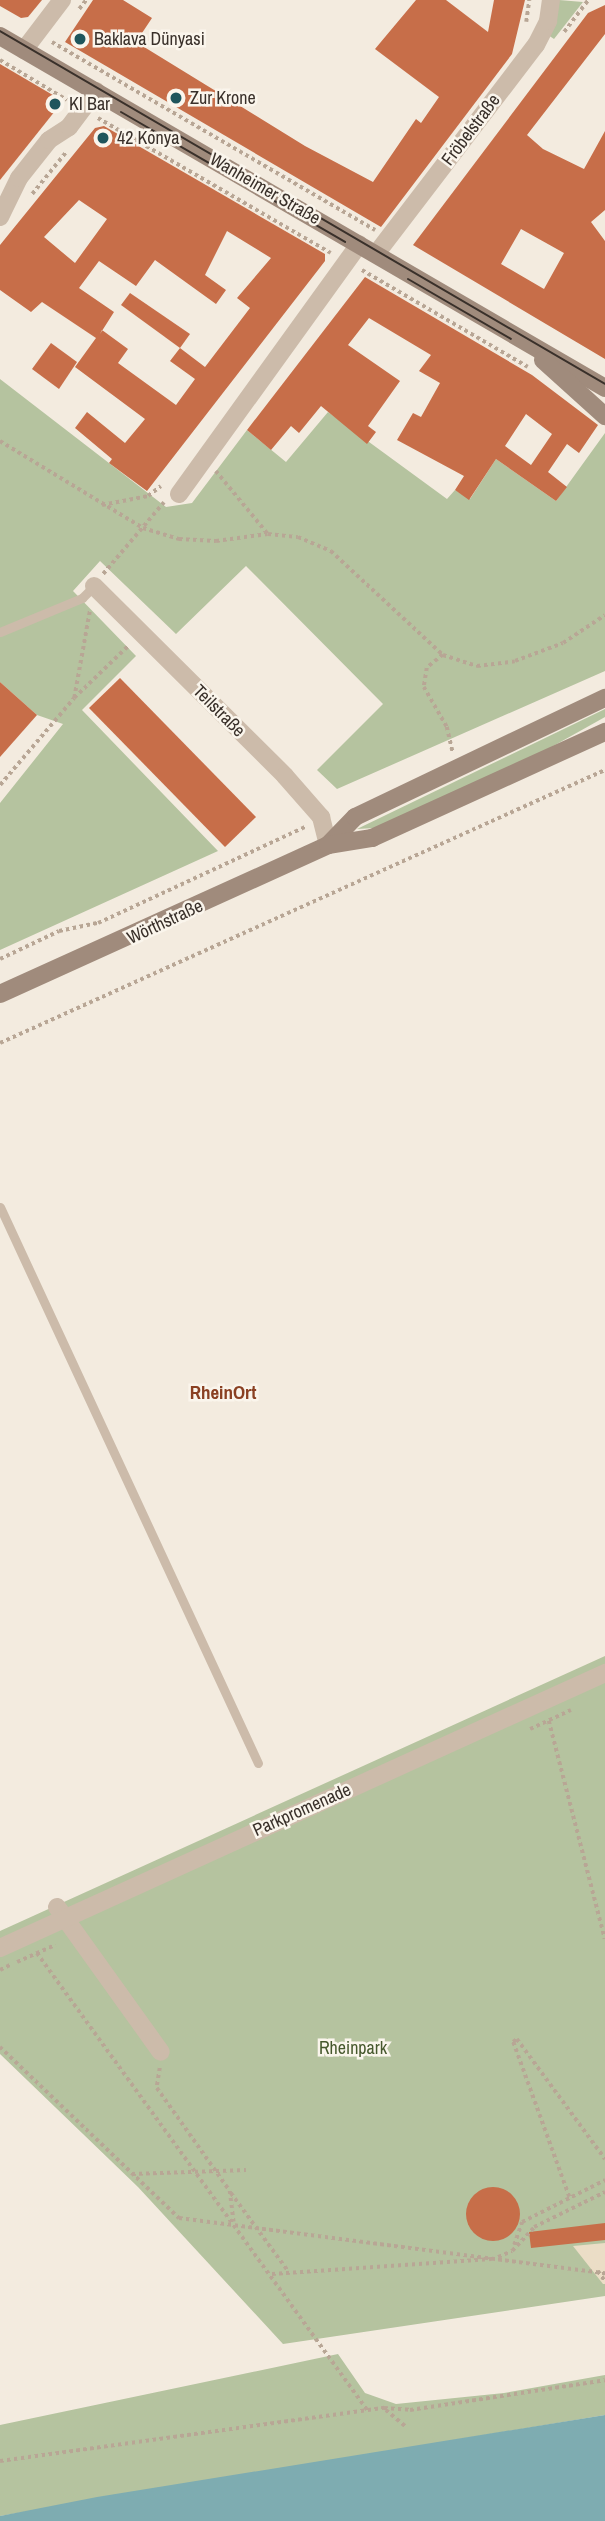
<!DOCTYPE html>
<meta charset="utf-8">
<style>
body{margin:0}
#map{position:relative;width:605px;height:2521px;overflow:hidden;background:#f3ebdf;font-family:"Archivo Narrow",sans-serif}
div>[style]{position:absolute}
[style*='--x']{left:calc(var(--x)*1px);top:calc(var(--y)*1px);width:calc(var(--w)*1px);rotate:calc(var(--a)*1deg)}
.green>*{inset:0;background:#b5c39f}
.plaza>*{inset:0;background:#ebddc6}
.water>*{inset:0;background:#7eacb1}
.building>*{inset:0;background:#c76e49}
.round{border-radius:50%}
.path>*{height:3.5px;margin-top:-1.75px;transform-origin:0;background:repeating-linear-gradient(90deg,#b8a695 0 3.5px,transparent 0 7px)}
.lane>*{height:9px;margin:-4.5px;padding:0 4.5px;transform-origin:4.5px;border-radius:4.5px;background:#cba}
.street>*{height:18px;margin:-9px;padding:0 9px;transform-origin:9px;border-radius:9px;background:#cba}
.secondary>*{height:18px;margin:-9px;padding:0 9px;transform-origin:9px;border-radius:9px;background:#a08b7c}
.tram>*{height:2px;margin:-1px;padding:0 1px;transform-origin:1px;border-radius:1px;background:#39302a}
.dots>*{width:19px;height:19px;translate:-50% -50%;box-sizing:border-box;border:4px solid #faf5ec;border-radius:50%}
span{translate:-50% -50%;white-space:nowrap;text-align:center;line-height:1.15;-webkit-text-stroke:5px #faf5ec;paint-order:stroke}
.poi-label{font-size:18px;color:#39302a}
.left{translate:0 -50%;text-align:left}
.street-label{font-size:18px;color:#39302a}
.park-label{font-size:18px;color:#46582d}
.neighbourhood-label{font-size:19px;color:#8a4022;font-weight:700}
</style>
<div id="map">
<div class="green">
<i style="clip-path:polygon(559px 0,583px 2px,554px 39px,548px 35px)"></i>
<i style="clip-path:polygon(0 379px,166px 507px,192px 503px,247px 430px,286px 462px,328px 412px,447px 499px,455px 490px,470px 499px,496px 459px,556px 501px,605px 433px,605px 671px,337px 789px,317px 770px,383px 704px,246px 566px,176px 634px,100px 561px,73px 591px,136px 656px,82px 710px,218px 851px,0 950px,0 803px,63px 724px,37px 715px,0 682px)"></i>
<i style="clip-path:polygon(605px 709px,605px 717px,530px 759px,375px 828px,357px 829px)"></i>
<i style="clip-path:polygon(605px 1656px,605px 2296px,283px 2344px,138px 2187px,0 2054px,0 1931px)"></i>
<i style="clip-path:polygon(338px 2354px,365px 2393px,396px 2404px,504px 2393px,605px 2375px,605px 2415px,0 2516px,0 2425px)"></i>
</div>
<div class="plaza">
<i style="clip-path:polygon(605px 2243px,605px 2284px,603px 2284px,573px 2246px)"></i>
</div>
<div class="water">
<i style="clip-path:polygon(605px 2415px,605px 2521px,0 2521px,0 2516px,97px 2497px)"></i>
</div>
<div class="building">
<i style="clip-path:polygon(0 0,42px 0,28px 17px,21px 18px,0 6px)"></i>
<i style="clip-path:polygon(93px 0,123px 0,152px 18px,136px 42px,305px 146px,373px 182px,416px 119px,421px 123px,439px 97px,375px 49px,416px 0,446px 0,488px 32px,494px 0,525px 0,512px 54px,381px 227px,65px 42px)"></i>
<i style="clip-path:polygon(evenodd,605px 5px,605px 34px,527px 135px,543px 149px,584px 169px,605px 131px,605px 210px,591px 222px,605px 241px,605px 359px,413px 245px,588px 13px,605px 5px,521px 229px,564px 253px,544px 289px,501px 264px,521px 229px)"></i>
<i style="clip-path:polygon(0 64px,63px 101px,0 180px)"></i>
<i style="clip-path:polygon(evenodd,104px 126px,325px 254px,325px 261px,147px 491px,109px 463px,112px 459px,75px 428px,87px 412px,125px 443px,145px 419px,75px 367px,96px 338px,42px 302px,31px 312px,0 290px,0 245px,95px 128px,104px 126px,79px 200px,107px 219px,75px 263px,44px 237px,79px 200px,104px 126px,227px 231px,271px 258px,237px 298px,250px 308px,205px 367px,180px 348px,170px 361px,195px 379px,176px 405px,118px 363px,128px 349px,102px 330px,100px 334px,114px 312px,79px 288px,99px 261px,136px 286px,155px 260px,216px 304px,226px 290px,205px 275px,227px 231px)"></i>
<i style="clip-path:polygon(evenodd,365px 277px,532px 375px,598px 425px,579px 453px,567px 444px,548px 472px,567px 487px,556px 501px,496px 459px,469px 500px,455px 490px,464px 476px,397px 440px,413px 413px,421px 417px,440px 383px,419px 371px,431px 355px,369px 318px,348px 345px,400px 381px,368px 426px,376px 432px,367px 444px,321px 406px,299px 433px,291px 426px,271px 450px,247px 430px,365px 277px,526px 414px,552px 434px,531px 465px,505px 446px,526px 414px)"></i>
<i style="clip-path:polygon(130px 293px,190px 334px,180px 348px,121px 305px)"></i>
<i style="clip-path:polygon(51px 343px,77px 362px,59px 389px,32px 369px)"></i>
<i style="clip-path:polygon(120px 678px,256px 817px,225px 847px,89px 708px)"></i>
<i style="clip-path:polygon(0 682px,37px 715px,0 757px)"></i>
<i class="round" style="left:466px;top:2187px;width:54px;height:54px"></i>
<i style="clip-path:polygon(605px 2223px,605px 2240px,531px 2248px,529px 2232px)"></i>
</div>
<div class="path">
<i style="--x:79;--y:9;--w:11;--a:-52"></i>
<i style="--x:526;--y:22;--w:22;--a:-82"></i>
<i style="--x:564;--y:32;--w:40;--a:-53"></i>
<i style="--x:52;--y:42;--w:374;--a:30.2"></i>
<i style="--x:0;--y:60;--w:78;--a:30.8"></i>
<i style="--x:98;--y:118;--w:269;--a:30.1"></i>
<i style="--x:32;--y:194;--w:55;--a:-50.9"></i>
<i style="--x:362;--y:270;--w:192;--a:30.3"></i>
<i style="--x:0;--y:441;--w:167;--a:31.3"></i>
<i style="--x:143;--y:528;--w:38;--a:17"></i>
<i style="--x:179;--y:539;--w:37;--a:3"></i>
<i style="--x:216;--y:541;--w:52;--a:-7.7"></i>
<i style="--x:268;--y:534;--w:30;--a:6"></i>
<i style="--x:298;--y:537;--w:36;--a:23"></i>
<i style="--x:331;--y:551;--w:153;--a:42.9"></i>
<i style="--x:443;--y:655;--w:36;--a:18"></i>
<i style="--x:477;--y:666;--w:38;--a:-7"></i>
<i style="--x:515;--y:661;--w:51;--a:-20.6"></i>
<i style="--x:563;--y:643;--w:50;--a:-33.7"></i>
<i style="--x:216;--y:471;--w:82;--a:50.5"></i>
<i style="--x:102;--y:505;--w:47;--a:-11.1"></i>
<i style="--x:148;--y:496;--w:16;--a:-38"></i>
<i style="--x:103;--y:574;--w:94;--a:-49.7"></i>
<i style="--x:443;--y:655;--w:21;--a:141"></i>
<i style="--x:427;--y:668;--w:19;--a:99"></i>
<i style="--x:424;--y:687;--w:46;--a:60.1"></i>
<i style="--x:447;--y:727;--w:27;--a:77"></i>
<i style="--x:74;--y:698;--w:90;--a:-79.8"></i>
<i style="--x:0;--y:785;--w:114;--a:-49.6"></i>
<i style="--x:74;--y:698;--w:76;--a:-43.9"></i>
<i style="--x:0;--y:959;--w:65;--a:-25.4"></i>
<i style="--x:59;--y:931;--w:40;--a:-12"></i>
<i style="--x:98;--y:923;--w:228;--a:-24.9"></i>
<i style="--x:0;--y:1043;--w:664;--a:-24.29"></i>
<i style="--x:549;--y:1721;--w:225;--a:75.6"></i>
<i style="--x:530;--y:1729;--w:45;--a:-24.9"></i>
<i style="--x:37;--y:1953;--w:565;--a:54.14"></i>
<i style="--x:17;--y:1962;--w:42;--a:-24.1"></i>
<i style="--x:0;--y:1970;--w:11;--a:-27"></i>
<i style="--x:0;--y:2047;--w:248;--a:43.7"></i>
<i style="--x:179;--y:2218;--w:430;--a:7.4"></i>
<i style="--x:160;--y:2068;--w:20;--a:99"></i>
<i style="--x:157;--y:2088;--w:126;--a:54.7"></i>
<i style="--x:230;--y:2191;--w:31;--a:83"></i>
<i style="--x:132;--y:2174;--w:114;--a:-2"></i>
<i style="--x:231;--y:2193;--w:97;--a:53.8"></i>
<i style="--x:569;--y:2197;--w:165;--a:-109.9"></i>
<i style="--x:513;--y:2042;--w:5;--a:-37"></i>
<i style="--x:517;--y:2039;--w:149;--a:53.7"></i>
<i style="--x:514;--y:2245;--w:24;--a:-71"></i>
<i style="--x:522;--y:2222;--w:93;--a:-26.8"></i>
<i style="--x:498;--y:2257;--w:15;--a:-23"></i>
<i style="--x:512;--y:2251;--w:33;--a:-47"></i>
<i style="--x:534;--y:2227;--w:79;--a:-26.2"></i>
<i style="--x:598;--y:2271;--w:12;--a:55"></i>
<i style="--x:272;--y:2274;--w:220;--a:-3.9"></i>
<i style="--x:386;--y:2410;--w:26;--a:40"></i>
<i style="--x:0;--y:2461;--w:388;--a:-7.9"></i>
<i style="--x:384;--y:2408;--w:26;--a:4"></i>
<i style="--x:410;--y:2410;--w:197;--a:-8.7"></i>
</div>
<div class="lane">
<i style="--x:0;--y:632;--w:89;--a:-22.5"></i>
<i style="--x:82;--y:598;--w:17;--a:-45"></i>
<i style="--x:0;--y:1207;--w:613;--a:65.11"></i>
</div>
<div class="street">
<i style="--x:24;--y:50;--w:63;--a:-52.8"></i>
<i style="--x:0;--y:217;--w:43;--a:-64"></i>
<i style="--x:19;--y:178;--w:48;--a:-51.7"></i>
<i style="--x:49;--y:140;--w:24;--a:-33"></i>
<i style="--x:69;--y:127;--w:45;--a:-53.1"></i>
<i style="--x:376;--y:254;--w:263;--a:-52.6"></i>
<i style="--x:536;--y:45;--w:27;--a:-63"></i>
<i style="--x:548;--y:21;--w:21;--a:-82"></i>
<i style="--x:179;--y:494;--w:308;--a:-54.2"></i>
<i style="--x:94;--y:586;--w:269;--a:44.8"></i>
<i style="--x:285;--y:776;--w:55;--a:48.7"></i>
<i style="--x:321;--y:817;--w:29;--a:76"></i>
<i style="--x:57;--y:1907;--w:178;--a:54.4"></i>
<i style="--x:0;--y:1948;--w:665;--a:-24.44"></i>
</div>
<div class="secondary">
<i style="--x:0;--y:36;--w:700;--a:30.19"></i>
<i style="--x:543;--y:360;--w:84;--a:42.1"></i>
<i style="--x:328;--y:845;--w:39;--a:-46"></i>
<i style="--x:355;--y:817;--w:277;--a:-25.5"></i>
<i style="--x:0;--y:994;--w:360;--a:-24.4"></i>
<i style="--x:328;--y:845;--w:45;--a:-9"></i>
<i style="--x:372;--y:838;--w:256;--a:-24.5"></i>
</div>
<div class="tram">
<i style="--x:0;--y:31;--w:700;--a:30.26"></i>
<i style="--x:121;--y:112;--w:259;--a:30.1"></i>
<i style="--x:408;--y:279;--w:119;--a:30.2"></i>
</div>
<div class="dots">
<i style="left:80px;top:39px;background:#1f555c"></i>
<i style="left:176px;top:98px;background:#1f555c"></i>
<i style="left:55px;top:104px;background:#1f555c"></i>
<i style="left:103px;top:138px;background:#1f555c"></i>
</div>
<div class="poi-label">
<span class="left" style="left:94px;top:39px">Baklava Dünyasi</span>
<span class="left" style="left:190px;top:98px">Zur Krone</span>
<span class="left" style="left:69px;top:104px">KI Bar</span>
<span class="left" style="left:117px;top:138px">42 Konya</span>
</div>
<div class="street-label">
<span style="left:471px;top:130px;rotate:-53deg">Fröbelstraße</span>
<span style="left:265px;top:189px;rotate:30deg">Wanheimer Straße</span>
<span style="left:219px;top:711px;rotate:45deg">Teilstraße</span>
<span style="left:165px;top:922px;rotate:-25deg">Wörthstraße</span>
<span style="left:302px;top:1810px;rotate:-24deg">Parkpromenade</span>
</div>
<div class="park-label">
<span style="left:353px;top:2048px">Rheinpark</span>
</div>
<div class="neighbourhood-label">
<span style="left:223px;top:1393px">RheinOrt</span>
</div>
</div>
